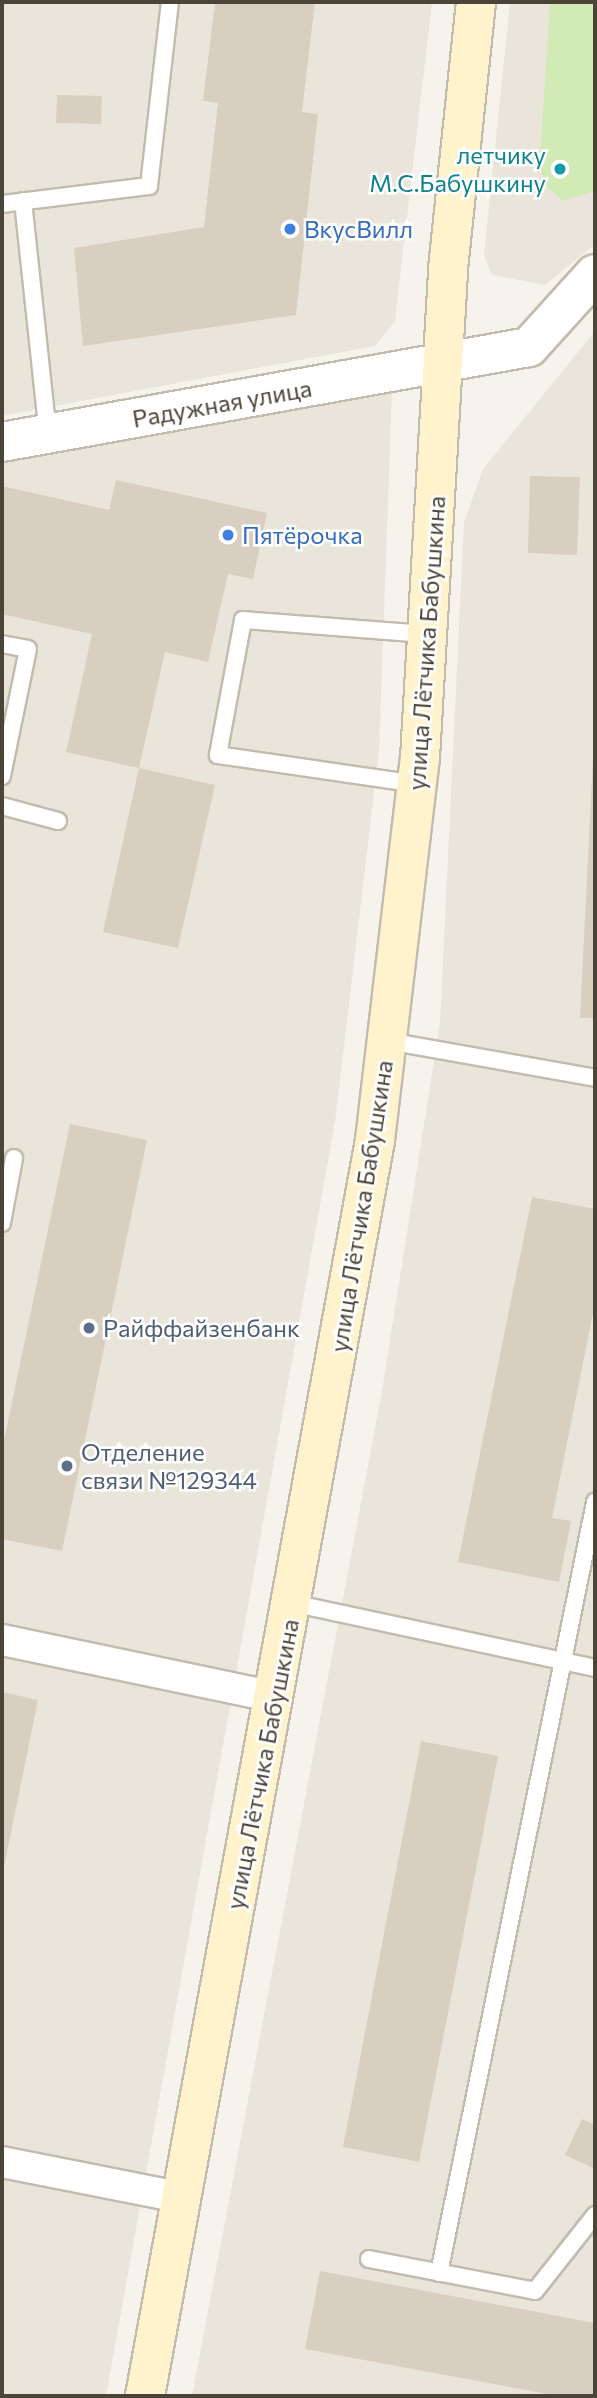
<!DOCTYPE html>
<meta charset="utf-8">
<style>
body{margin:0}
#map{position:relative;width:597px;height:2398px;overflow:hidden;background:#f6f3ec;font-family:Commissioner,sans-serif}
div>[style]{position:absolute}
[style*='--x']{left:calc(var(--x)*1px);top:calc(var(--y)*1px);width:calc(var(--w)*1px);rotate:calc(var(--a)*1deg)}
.residential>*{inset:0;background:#eae5da}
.green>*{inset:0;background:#d2eab5}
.building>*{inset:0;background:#d8cfc1}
.roads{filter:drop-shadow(2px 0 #c2bbae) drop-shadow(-2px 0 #c2bbae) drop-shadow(0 2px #c2bbae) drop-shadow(0 -2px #c2bbae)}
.service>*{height:16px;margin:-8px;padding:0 8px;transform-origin:8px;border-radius:8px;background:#fff}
.minor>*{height:30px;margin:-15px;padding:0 15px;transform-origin:15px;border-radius:15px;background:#fff}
.tertiary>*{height:38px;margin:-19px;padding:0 19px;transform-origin:19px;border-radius:19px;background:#fff}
.secondary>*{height:38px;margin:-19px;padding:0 19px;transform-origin:19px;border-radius:19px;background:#fff3cd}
.dots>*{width:19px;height:19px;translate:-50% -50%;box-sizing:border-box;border:4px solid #fff;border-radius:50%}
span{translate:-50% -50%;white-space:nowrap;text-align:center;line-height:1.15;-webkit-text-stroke:5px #fff;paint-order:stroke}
.culture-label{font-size:24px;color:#0d838f}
.right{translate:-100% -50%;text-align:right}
.shop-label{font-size:24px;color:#366cbe}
.left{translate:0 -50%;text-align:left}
.street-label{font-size:24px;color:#4b4439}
.service-label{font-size:24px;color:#4e5e75}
.frame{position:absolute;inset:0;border:4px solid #4b4439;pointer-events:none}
</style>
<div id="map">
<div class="residential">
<i style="clip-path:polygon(2px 2px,432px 2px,395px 321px,375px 346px,2px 416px)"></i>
<i style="clip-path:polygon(510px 2px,595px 2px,595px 244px,545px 285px,492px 275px,484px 255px)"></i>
<i style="clip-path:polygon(595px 331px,595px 2396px,192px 2396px,381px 1397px,440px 1023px,464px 522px,483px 469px)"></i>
<i style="clip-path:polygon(392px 392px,379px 751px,335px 1122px,106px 2396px,2px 2396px,2px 458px)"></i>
</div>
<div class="green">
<i style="clip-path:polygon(550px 2px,595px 2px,595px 191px,563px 201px,544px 184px,540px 159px)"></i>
</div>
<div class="building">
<i style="clip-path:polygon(215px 2px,315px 2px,302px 112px,318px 114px,296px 315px,83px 346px,74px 248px,204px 227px,218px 103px,203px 101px)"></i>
<i style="clip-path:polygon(57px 95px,102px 96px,101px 124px,56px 123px)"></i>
<i style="clip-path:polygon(530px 476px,580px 477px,577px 555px,528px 553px)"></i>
<i style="clip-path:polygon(116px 480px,267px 513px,253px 579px,228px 574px,208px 662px,165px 652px,139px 768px,66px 752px,92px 634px,2px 614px,2px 486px,109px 510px)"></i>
<i style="clip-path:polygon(593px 758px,595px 758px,595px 1018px,580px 1018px)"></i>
<i style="clip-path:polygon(139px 768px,215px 785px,178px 948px,103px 932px)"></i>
<i style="clip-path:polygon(70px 1124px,147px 1140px,62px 1551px,2px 1539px,2px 1450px)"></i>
<i style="clip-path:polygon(532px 1197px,595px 1209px,595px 1303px,552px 1518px,571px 1521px,559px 1582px,458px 1562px)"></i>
<i style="clip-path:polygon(2px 1692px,38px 1700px,3px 1872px,2px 1872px)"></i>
<i style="clip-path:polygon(421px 1741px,498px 1756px,419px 2162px,343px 2147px)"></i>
<i style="clip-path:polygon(582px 2119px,595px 2125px,595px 2169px,565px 2155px)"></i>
<i style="clip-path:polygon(320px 2271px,595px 2323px,595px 2396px,558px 2396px,305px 2349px)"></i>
</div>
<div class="roads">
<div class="service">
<i style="--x:23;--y:201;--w:234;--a:83.9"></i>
<i style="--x:2;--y:204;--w:148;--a:-7"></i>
<i style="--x:149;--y:186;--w:185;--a:-83.5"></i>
<i style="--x:2;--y:644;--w:26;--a:11"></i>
<i style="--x:28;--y:649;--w:130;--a:101.6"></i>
<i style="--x:417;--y:784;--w:201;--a:-171.7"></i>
<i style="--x:218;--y:755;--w:137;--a:-79.5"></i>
<i style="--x:243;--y:620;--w:185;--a:4.4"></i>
<i style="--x:2;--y:806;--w:58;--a:15"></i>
<i style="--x:388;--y:1041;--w:210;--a:10.1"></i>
<i style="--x:2;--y:1223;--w:66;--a:-79.5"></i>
<i style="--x:292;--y:1603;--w:310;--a:12.1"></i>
<i style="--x:369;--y:2259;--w:169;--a:10.9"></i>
<i style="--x:535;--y:2291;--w:97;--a:-51.7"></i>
<i style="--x:439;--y:2273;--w:787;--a:-78.56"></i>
</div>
<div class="minor">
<i style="--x:2;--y:1640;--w:278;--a:11.8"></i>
<i style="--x:2;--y:2162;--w:180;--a:11.2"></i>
</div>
<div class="tertiary">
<i style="--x:2;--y:442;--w:535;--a:-10.22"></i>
<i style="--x:529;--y:347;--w:98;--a:-47.9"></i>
</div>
<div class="secondary">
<i style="--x:145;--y:2396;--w:1277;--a:-79.62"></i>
<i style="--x:375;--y:1140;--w:385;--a:-83.3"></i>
<i style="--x:420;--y:758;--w:500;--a:-86.7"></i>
<i style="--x:449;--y:259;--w:258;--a:-84"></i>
</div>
</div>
<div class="dots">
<i style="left:560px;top:169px;background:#0f9aa8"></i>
<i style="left:290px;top:229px;background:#3f7fe0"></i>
<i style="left:228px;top:535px;background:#3f7fe0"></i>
<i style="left:89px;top:1328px;background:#5c6f8a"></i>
<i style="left:67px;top:1466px;background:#5c6f8a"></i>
</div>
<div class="culture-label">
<span class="right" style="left:546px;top:169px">летчику<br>М.С.Бабушкину</span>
</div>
<div class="shop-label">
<span class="left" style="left:304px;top:229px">ВкусВилл</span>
<span class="left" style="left:242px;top:535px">Пятёрочка</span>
</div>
<div class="street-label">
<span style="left:222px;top:403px;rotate:-10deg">Радужная улица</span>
<span style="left:426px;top:643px;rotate:-86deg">улица Лётчика Бабушкина</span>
<span style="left:361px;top:1206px;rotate:-81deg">улица Лётчика Бабушкина</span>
<span style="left:262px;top:1764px;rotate:-79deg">улица Лётчика Бабушкина</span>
</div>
<div class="service-label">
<span class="left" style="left:103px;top:1328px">Райффайзенбанк</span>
<span class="left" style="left:81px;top:1466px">Отделение<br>связи №129344</span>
</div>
<div class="frame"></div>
</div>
